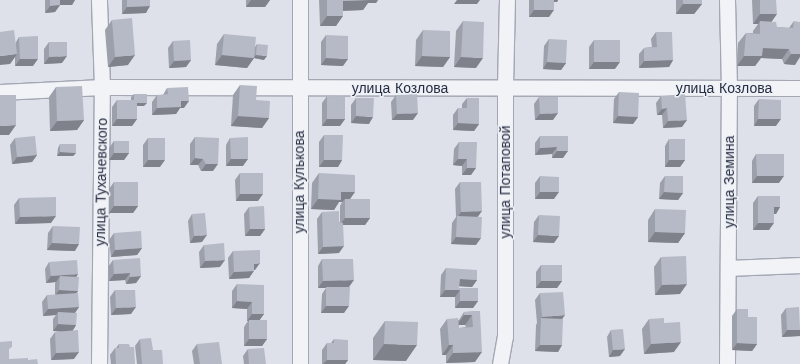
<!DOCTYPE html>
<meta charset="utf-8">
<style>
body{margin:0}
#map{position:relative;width:800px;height:364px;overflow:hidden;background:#dee1e9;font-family:"Work Sans",sans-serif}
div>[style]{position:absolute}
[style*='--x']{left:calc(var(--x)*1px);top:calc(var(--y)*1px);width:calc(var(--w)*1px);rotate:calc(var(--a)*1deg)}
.roads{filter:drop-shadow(1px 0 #a3a7b3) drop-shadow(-1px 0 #a3a7b3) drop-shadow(0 1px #a3a7b3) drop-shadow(0 -1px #a3a7b3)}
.minor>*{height:15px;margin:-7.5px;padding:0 7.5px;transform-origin:7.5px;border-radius:7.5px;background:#f1f3f7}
.wall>*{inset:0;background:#9ca0aa}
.shaded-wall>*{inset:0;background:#7f828b}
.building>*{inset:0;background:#b5bac6}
span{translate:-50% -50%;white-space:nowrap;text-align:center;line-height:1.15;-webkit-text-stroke:3px #eef1f6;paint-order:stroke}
.street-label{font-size:14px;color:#262d41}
</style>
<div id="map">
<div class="roads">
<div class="minor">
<i style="--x:300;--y:0;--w:364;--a:90"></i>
<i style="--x:0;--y:92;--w:102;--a:-2.8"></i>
<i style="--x:102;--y:87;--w:698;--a:0.08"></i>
<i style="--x:728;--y:268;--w:72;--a:-2.4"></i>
<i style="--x:99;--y:364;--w:277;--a:-89.4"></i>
<i style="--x:102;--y:87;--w:87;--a:-92"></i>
<i style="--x:500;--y:364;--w:27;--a:-80"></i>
<i style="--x:505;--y:337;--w:250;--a:-90"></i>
<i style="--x:505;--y:87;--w:87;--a:-88.7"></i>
<i style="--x:727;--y:364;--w:276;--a:-89.6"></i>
<i style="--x:729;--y:88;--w:88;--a:-91.3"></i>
</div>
</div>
<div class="wall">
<i style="clip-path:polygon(45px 0,75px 0,72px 5px,60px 5px,55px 12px,45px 13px)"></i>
<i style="clip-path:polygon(122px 0,150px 0,146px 13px,122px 14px)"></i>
<i style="clip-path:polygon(246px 0,270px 0,265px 7px,246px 7px)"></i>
<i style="clip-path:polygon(319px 0,378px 0,376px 3px,368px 3px,363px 10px,343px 11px,336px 26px,320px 26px)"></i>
<i style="clip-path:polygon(529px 0,558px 0,557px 2px,554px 2px,549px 17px,529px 17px)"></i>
<i style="clip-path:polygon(676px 0,702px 0,702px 4px,694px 14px,676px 14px)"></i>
<i style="clip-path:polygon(752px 0,776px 0,771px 22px,777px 27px,789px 28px,794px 21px,795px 65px,784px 64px,782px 59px,761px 58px,755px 66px,737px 66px,738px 43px,746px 33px,753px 33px,753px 31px,758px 24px,753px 24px)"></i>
<i style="clip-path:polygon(112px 20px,128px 65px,108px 67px,105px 30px)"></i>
<i style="clip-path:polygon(463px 21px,476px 68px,454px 67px,456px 31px)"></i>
<i style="clip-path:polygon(423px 30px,450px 57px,443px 67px,415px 66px,416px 40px)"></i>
<i style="clip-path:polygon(656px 32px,673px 60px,669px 67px,639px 68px,639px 54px,644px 48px,652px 47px,651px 39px)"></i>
<i style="clip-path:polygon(224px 34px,255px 47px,257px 44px,264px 60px,254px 58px,247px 68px,215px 65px,217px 44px)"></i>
<i style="clip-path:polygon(326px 35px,343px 66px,321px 65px,321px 42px)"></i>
<i style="clip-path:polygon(19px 37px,33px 66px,15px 66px,15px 57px,10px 64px,16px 42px)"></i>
<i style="clip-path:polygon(549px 39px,566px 63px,561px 70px,543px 69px,544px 46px)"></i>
<i style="clip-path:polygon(594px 40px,615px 69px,589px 69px,589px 47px)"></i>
<i style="clip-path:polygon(173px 41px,191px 60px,186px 67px,169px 68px,168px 48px)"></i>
<i style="clip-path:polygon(49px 42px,62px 63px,44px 64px,44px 49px)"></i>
<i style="clip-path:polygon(240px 85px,256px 100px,269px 118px,262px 128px,231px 126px,233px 95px)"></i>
<i style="clip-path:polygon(56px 87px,84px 120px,77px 130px,50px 131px,49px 97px)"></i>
<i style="clip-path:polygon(167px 88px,184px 108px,180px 108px,176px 114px,152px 115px,152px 102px,157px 95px,163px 95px)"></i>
<i style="clip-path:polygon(619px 92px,638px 117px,633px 124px,613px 123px,614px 99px)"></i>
<i style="clip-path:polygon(134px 94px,144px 106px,137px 106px,137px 119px,132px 126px,112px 126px,112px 107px,117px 100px,131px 100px,131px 97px)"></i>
<i style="clip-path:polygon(396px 95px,413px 120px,392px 120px,391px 102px)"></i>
<i style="clip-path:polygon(327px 96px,345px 119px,340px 126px,322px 126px,322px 103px)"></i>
<i style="clip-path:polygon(661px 96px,682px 127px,663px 128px,662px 115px,657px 115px,656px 103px)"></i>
<i style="clip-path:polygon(539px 97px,553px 120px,535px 120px,534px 104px)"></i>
<i style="clip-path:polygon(356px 98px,369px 124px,351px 123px,351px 105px)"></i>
<i style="clip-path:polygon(467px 98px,479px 124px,474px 131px,453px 130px,453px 115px,458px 108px,462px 108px,462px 104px)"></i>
<i style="clip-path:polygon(759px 99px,776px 126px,754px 126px,754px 106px)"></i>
<i style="clip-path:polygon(324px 135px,342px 160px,338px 167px,319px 167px,319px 142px)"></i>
<i style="clip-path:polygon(540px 136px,568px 136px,563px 158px,552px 158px,552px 154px,535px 155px,535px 143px)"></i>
<i style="clip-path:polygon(195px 137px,213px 171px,201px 171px,198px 165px,190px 165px,190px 144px)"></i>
<i style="clip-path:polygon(15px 138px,37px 155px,32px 162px,12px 164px,10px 145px)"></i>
<i style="clip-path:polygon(148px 138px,160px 167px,143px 167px,143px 145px)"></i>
<i style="clip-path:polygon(230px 138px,243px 166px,226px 166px,226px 145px)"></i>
<i style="clip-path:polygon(669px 139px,685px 160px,680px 167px,665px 167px,665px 146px)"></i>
<i style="clip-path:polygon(114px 141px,129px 153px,124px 160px,109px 160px,109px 148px)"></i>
<i style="clip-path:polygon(459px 142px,477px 142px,471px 175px,462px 175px,462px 166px,453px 165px,454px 149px)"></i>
<i style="clip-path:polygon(60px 144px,76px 153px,73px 156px,57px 156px,58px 148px)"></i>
<i style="clip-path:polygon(756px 154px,779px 183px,752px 183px,752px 161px)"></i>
<i style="clip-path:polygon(240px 173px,258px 201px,236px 201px,235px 180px)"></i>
<i style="clip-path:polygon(319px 173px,350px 199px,370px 218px,365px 225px,343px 225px,339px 253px,318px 254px,317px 219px,322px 212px,340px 222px,340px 206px,342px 202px,339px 202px,334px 210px,311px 209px,312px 183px)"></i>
<i style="clip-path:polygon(540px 176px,554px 199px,535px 199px,535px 183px)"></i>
<i style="clip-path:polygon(665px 176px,683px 193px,678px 200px,659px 199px,660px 183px)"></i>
<i style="clip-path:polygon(114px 182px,138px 206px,133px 213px,109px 213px,109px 189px)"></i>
<i style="clip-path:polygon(460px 182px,478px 217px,476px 245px,451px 244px,452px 223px,456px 217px,455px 189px)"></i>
<i style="clip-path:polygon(758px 196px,780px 207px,776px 214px,774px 214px,769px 230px,753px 230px,753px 203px)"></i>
<i style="clip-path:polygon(19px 198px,51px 223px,15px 224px,14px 205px)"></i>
<i style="clip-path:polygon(249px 207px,265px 229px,260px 236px,245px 236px,244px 214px)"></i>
<i style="clip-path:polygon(655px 209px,685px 233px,678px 243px,648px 242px,648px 220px)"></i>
<i style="clip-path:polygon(192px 214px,202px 242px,190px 243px,188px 221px)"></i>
<i style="clip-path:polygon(539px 215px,554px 243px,533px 242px,534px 222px)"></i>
<i style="clip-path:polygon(53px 226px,75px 251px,47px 250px,48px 233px)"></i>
<i style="clip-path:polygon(114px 233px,142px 248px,137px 255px,111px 257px,109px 240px)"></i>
<i style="clip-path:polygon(204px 245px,220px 267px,200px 268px,199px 252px)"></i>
<i style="clip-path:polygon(233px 251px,255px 270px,254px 270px,249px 278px,229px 279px,228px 258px)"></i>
<i style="clip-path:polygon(661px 257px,680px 294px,655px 295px,654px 267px)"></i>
<i style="clip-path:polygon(322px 259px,349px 287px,344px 313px,321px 313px,322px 294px,326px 288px,318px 288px,318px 266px)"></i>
<i style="clip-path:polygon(113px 260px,141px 276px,136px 283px,126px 284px,125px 280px,109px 281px,108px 267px)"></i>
<i style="clip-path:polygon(49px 262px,76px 277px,78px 291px,76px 293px,79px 307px,75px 313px,76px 325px,72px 331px,74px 359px,51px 360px,50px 339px,55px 332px,61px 331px,53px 331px,53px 319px,56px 315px,43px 316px,42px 302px,47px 295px,55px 295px,55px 283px,56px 282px,46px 283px,45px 269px)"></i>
<i style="clip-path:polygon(541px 265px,562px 281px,557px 288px,536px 288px,536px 272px)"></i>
<i style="clip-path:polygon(446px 268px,477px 280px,472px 287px,459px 286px,459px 288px,478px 301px,473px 308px,455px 308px,455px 297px,440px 297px,441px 275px)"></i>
<i style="clip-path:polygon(237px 284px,264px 314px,259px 320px,267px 339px,262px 346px,244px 346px,244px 327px,248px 321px,247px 321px,247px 309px,232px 308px,232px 291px)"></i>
<i style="clip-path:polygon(115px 290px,131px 314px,111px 315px,110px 297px)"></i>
<i style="clip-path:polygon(540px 293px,562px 345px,558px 352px,535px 351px,536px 325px,537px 323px,535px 300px)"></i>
<i style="clip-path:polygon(786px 308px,800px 336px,782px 337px,781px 315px)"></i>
<i style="clip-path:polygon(737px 309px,748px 317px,757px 344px,752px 351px,732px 350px,732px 316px)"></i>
<i style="clip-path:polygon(evenodd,480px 311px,475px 362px,446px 363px,446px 355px,442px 355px,440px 329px,447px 319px,459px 320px,464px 312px,480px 311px,459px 325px,465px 325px,466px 327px,459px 328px,459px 325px)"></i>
<i style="clip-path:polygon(649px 319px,664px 323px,674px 352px,644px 354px,642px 329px)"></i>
<i style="clip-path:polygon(385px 321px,406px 361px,373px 360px,373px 338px)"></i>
<i style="clip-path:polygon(611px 330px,620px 356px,609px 357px,607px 337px)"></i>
<i style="clip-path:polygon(140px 339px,153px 350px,163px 364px,137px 364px,135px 346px)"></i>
<i style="clip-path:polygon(334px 339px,348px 360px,345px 364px,322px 364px,322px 350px,327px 343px,331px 343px)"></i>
<i style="clip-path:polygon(119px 344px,135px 364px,111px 364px,110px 355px,115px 348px,116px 348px)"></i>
<i style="clip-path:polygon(197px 344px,222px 364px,194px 364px,192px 351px)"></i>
<i style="clip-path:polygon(248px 349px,266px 364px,244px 364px,243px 356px)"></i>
</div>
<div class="shaded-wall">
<i style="clip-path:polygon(59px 0,75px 0,72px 5px,60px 5px,55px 12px,45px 13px,50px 6px)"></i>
<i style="clip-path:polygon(251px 0,270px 0,265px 7px,246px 7px)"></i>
<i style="clip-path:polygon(365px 0,378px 0,376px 3px,368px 3px,363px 10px,336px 11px,343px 1px)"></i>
<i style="clip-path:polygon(457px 0,480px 0,477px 4px,454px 4px)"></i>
<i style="clip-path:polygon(550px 0,558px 0,557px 2px,549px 2px)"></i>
<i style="clip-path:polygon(683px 4px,702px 4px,694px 14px,676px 14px)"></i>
<i style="clip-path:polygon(150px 6px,146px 13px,122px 14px,127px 7px)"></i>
<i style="clip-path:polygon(534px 10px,554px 10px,549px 17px,529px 17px)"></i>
<i style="clip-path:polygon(760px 14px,777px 14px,770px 24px,760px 21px,758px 24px,753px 24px)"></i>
<i style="clip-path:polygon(327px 16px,343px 16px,336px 26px,320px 26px)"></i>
<i style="clip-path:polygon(763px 48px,789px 49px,782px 59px,761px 58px,755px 66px,737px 66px,744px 56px)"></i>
<i style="clip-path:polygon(17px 54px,10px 64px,0 65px,0 56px)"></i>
<i style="clip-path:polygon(791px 54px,800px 54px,800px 57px,795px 65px,784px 64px)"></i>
<i style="clip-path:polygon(135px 55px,128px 65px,108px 67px,115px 57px)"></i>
<i style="clip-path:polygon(222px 55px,253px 58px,256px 55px,267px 56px,264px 60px,254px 58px,247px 68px,215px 65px)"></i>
<i style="clip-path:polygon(67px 56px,62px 63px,44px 64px,49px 57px)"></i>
<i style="clip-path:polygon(422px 56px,450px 57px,443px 67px,415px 66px)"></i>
<i style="clip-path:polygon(461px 57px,483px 58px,476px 68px,454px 67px)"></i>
<i style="clip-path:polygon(326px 58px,348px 59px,343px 66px,321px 65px)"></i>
<i style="clip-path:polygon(20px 59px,38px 59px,33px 66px,15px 66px)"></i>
<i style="clip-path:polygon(191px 60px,186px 67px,169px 68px,174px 61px)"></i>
<i style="clip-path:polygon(673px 60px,669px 67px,639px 68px,644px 61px)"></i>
<i style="clip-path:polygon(547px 62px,566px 63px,561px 70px,543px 69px)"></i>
<i style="clip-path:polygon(594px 62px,620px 62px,615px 69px,589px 69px)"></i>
<i style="clip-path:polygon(181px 101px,189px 101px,184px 108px,180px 108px,176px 114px,152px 115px,157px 108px)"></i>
<i style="clip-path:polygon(134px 102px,147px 103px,144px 106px,131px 106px)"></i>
<i style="clip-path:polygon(667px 108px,662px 115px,657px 115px,662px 109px)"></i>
<i style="clip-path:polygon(418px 113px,413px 120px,392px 120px,397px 114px)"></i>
<i style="clip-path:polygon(558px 113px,553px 120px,535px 120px,540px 114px)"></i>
<i style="clip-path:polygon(238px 116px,269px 118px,262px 128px,231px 126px)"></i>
<i style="clip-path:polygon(356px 116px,373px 117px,369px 124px,351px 123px)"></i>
<i style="clip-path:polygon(618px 116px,638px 117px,633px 124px,613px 123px)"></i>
<i style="clip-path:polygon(117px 119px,137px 119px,132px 126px,112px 126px)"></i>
<i style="clip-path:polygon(327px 119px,345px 119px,340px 126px,322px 126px)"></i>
<i style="clip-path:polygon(758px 119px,781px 119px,776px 126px,754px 126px)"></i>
<i style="clip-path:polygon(84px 120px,77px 130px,50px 131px,57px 121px)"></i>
<i style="clip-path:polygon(687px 120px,682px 127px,663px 128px,668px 121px)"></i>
<i style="clip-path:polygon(458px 123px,479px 124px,474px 131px,453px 130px)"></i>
<i style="clip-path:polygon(16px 125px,9px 135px,0 135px,0 126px)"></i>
<i style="clip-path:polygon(557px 147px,552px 154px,535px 155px,540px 148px)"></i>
<i style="clip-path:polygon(557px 151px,568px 151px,563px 158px,552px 158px)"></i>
<i style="clip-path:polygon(60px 152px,76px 153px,73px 156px,57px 156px)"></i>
<i style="clip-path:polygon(114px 153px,129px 153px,124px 160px,109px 160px)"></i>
<i style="clip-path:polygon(37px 155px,32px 162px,12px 164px,17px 157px)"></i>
<i style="clip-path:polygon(195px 158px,203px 159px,198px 165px,190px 165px)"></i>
<i style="clip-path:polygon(231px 159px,248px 159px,243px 166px,226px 166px)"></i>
<i style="clip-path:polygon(458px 159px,467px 159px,462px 166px,453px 165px)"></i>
<i style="clip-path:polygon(148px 160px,165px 160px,160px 167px,143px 167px)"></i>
<i style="clip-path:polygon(324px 160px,342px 160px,338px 167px,319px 167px)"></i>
<i style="clip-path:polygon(669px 160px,685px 160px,680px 167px,665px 167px)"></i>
<i style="clip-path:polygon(206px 164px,218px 164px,213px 171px,201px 171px)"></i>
<i style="clip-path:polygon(467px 168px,476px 168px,471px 175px,462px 175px)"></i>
<i style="clip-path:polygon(757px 176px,784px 176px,779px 183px,752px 183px)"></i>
<i style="clip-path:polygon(341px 192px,355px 192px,348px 202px,345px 199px,342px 202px,339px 202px,334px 210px,311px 209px,318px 199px)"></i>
<i style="clip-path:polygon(540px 192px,559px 192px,554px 199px,535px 199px)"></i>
<i style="clip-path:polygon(664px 192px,683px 193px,678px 200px,659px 199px)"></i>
<i style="clip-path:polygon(240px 194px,263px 194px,258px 201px,236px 201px)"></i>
<i style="clip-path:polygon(114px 206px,138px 206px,133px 213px,109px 213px)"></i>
<i style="clip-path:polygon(774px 207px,780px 207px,776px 214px,769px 214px)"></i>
<i style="clip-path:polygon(482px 211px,477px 218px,457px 218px,461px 212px)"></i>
<i style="clip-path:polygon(56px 216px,51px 223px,15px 224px,20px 217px)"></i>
<i style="clip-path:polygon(345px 218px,370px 218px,365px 225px,340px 225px)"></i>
<i style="clip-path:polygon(758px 223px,774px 223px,769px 230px,753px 230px)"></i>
<i style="clip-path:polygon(250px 229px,265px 229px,260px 236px,245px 236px)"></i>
<i style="clip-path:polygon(655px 232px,685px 233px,678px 243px,648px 242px)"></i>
<i style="clip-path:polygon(207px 235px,202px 242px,190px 243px,194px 236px)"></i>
<i style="clip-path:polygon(538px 235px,559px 236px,554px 243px,533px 242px)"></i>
<i style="clip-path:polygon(456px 237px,481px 238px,476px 245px,451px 244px)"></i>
<i style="clip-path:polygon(52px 243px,79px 244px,75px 251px,47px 250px)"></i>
<i style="clip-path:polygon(344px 246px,339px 253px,318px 254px,323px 247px)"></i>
<i style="clip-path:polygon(142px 248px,137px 255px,111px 257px,115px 250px)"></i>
<i style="clip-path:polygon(225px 260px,220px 267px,200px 268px,205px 261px)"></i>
<i style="clip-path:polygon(260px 263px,255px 270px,249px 270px,254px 264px)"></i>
<i style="clip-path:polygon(254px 271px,249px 278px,229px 279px,234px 272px)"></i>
<i style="clip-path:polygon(130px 273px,125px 280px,109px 281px,114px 274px)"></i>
<i style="clip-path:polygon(78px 274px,74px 281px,60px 276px,56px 282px,46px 283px,51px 276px)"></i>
<i style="clip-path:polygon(141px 276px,136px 283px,126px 284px,130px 277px)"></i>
<i style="clip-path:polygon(460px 279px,477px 280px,472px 287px,455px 286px)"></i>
<i style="clip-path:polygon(354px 280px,349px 287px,326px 287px,326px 288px,318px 288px,323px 281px)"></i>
<i style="clip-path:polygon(541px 281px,562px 281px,557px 288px,536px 288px)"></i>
<i style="clip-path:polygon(687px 284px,680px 294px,655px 295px,662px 285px)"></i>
<i style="clip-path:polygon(59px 290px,78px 291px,73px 298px,54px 297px)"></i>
<i style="clip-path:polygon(445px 290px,460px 290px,455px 297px,440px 297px)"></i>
<i style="clip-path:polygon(237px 301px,252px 302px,247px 309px,232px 308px)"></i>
<i style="clip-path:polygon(460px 301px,478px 301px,473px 308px,455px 308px)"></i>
<i style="clip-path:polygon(326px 306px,349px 306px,344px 313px,321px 313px)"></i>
<i style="clip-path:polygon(79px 307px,74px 314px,58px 312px,56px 315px,43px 316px,48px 309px)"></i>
<i style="clip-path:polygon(136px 307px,131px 314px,111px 315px,116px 308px)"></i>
<i style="clip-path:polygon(252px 314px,264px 314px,259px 321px,247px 321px)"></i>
<i style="clip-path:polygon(464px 315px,472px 315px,465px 325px,457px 325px)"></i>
<i style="clip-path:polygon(565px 315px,560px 322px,541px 319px,542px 317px)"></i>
<i style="clip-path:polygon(58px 324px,76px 325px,72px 332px,53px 331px)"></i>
<i style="clip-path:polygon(787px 330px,800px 330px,800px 336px,782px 337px)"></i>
<i style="clip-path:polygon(249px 339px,267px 339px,262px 346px,244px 346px)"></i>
<i style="clip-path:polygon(681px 342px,674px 352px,644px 354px,651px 344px)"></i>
<i style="clip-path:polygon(737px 343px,757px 344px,752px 351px,732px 350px)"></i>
<i style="clip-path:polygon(384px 344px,417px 345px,406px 361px,373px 360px)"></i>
<i style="clip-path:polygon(449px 345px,453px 345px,446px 355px,442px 355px)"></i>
<i style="clip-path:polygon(540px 345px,562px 345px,558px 352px,535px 351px)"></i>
<i style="clip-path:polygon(625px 349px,620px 356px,609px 357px,613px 350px)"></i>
<i style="clip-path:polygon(79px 352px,74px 359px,51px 360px,56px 353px)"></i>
<i style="clip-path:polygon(482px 352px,475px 362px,446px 363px,453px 353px)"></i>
<i style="clip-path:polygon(327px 360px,348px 360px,345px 364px,323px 364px)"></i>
</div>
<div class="building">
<i style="clip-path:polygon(50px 0,60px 0,60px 5px,50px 6px)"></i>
<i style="clip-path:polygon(127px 0,150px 0,150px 6px,127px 7px)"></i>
<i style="clip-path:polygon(327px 0,370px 0,343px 1px,343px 16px,327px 16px)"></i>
<i style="clip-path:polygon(534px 0,554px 0,554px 10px,534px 10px)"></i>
<i style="clip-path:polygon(683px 0,702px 0,702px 4px,683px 4px)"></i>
<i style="clip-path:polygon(760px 0,776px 0,777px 14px,760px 14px)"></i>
<i style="clip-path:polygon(132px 18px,135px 55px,115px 57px,112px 20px)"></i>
<i style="clip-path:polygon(463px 21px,484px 22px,483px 58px,461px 57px)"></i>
<i style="clip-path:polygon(760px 21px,776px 22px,777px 27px,793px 28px,794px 21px,800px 22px,800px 54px,791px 54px,789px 49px,763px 48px,762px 56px,744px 56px,746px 33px,760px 34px)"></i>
<i style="clip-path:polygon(14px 30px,17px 54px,0 56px,0 32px)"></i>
<i style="clip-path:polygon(423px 30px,450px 31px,450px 57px,422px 56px)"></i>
<i style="clip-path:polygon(656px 32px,672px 32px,673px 60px,644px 61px,644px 48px,657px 47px)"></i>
<i style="clip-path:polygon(224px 34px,256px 37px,254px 58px,222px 55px)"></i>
<i style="clip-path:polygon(326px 35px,348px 36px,348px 59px,326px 58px)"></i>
<i style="clip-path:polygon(38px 36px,38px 59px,20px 59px,19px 37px)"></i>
<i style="clip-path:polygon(549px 39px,567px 40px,566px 63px,547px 62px)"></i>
<i style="clip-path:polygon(190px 40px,191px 60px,174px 61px,173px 41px)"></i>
<i style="clip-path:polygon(594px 40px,620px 40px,620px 62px,594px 62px)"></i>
<i style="clip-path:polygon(49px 42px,67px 42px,67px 56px,49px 57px)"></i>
<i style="clip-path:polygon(257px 44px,268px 45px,267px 56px,256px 55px)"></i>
<i style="clip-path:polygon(240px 85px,257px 86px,256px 100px,270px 101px,269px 118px,238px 116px)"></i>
<i style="clip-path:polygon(82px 86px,84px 120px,57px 121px,56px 87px)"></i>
<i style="clip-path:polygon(188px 87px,189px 101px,181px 101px,181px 107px,157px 108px,157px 95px,168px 94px,167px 88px)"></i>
<i style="clip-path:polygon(619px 92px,639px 93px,638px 117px,618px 116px)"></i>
<i style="clip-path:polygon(134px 94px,147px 94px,147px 103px,137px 103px,137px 100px,134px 100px)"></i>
<i style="clip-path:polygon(417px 94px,418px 113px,397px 114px,396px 95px)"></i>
<i style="clip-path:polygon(685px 94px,687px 120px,668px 121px,667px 108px,662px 109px,661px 96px)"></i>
<i style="clip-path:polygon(0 95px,16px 95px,16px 125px,0 126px)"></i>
<i style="clip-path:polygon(327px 96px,345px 97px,345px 119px,327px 119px)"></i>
<i style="clip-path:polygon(539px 97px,558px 97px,558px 113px,540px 114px)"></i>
<i style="clip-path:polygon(356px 98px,374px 98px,373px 117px,356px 116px)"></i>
<i style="clip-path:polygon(467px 98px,479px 98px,479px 124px,458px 123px,458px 108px,467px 108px)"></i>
<i style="clip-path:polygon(759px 99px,781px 100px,781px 119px,758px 119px)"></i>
<i style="clip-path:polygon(117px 100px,137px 100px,137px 119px,117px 119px)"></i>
<i style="clip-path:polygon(324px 135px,343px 135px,342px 160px,324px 160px)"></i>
<i style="clip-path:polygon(35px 136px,37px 155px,17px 157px,15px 138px)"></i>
<i style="clip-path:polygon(540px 136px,568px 136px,568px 151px,557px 151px,557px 147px,540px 148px)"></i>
<i style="clip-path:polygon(195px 137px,219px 138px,218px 164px,206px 164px,203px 159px,195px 158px)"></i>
<i style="clip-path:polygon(248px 137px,248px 159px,231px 159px,230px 138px)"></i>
<i style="clip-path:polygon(148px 138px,165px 138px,165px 160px,148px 160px)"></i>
<i style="clip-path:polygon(669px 139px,685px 139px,685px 160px,669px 160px)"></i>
<i style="clip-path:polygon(114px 141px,129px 141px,129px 153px,114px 153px)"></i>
<i style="clip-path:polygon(459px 142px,477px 142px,476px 168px,467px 168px,467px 159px,458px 159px)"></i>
<i style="clip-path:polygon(60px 144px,76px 144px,76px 153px,60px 152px)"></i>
<i style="clip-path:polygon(756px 154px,784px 154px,784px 176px,757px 176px)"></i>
<i style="clip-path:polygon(240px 173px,263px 173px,263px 194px,240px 194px)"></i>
<i style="clip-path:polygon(319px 173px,355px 175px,355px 192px,341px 192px,341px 200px,318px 199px)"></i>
<i style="clip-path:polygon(540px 176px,559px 177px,559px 192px,540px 192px)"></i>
<i style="clip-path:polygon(665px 176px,683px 176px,683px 193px,664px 192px)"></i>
<i style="clip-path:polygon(114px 182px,138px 182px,138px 206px,114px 206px)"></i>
<i style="clip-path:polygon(460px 182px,481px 182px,482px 211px,461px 212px)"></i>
<i style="clip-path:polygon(758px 196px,780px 196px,780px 207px,774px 207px,774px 223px,758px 223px)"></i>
<i style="clip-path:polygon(56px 197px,56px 216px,20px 217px,19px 198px)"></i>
<i style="clip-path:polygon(345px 199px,370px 199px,370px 218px,345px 218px)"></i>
<i style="clip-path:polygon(264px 206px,265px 229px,250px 229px,249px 207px)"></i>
<i style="clip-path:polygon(655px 209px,686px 210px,685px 233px,655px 232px)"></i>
<i style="clip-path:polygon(339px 211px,339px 222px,343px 223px,344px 246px,323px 247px,322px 212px)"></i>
<i style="clip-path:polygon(205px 213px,207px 235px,194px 236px,192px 214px)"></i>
<i style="clip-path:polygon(539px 215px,560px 216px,559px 236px,538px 235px)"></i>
<i style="clip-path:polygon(457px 216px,482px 217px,481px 238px,456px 237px)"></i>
<i style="clip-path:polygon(53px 226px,80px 227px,79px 244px,52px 243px)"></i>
<i style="clip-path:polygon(141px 231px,142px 248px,115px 250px,114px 233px)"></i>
<i style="clip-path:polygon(224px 243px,225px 260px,205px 261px,204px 245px)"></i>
<i style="clip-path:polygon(260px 250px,260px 263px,254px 264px,254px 271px,234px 272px,233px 251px)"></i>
<i style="clip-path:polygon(686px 256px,687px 284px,662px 285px,661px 257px)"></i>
<i style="clip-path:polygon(140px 258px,141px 276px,130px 277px,130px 273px,114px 274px,113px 260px)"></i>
<i style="clip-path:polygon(322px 259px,353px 259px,354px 280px,323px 281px)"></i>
<i style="clip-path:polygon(77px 260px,78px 274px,51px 276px,49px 262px)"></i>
<i style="clip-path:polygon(541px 265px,562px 265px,562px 281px,541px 281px)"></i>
<i style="clip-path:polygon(446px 268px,477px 270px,477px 280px,460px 279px,459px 288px,478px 288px,478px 301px,460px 301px,460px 290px,445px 290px)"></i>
<i style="clip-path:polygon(60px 276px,79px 277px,78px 291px,59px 290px)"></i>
<i style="clip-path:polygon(237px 284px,264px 285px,264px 314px,252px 314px,252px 302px,237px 301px)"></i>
<i style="clip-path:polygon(326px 287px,350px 287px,349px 306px,326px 306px)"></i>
<i style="clip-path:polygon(115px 290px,135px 290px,136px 307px,116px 308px)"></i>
<i style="clip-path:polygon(563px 292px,565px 315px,542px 317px,540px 293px)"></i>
<i style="clip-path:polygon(78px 293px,79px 307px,48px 309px,47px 295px)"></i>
<i style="clip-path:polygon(799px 307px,800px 330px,787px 330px,786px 308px)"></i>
<i style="clip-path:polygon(737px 309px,748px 309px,748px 317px,757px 317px,757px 344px,737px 343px)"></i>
<i style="clip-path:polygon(480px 311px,482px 352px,453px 353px,453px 345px,449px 345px,447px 319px,458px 318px,459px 328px,473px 327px,472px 315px,464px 315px,464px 312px)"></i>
<i style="clip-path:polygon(58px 312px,77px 313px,76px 325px,58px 324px)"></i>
<i style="clip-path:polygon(541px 318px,563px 319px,562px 345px,540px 345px)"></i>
<i style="clip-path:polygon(664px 318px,664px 323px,680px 322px,681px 342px,651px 344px,649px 319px)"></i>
<i style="clip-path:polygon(249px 320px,267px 320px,267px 339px,249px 339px)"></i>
<i style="clip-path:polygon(385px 321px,418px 322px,417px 345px,384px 344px)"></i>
<i style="clip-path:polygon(623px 329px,625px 349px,613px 350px,611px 330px)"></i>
<i style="clip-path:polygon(78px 330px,79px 352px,56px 353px,55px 332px)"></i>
<i style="clip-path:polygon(151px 338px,153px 350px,162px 350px,163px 364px,142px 364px,140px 339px)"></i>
<i style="clip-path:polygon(334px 339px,348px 340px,348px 360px,327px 360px,327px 343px,334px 343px)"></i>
<i style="clip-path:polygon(12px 341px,12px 347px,9px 349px,9px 359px,28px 358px,28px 364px,0 364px,0 342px)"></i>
<i style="clip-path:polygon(219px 342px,222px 364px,200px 364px,197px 344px)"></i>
<i style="clip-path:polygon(119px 344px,129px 344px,130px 347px,134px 347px,135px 364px,116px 364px,115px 348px,119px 348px)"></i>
<i style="clip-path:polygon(264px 348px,266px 364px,249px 364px,248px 349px)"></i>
<i style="clip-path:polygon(37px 359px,38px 364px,28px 364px,28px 360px)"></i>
</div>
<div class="street-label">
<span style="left:400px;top:88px">улица Козлова</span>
<span style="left:724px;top:88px">улица Козлова</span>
<span style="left:101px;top:182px;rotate:-89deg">улица Тухачевского</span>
<span style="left:299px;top:182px;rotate:-90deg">улица Кулькова</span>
<span style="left:505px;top:182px;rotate:-90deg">улица Потаповой</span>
<span style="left:729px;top:182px;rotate:-90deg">улица Земина</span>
</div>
</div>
